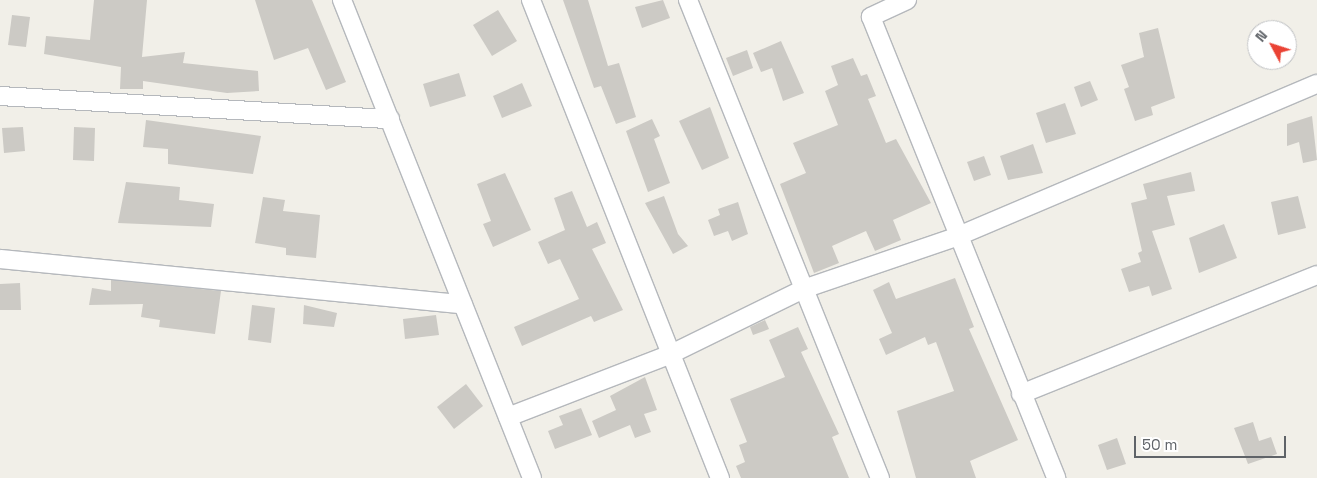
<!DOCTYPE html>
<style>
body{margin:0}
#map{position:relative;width:1317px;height:478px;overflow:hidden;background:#f1efe8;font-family:"Space Grotesk",sans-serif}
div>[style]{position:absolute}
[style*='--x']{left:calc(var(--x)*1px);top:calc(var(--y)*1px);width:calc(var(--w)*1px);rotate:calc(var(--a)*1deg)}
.building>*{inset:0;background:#cccac5}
.roads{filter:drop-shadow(1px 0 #b5b8bc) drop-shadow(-1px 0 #b5b8bc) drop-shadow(0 1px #b5b8bc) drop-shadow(0 -1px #b5b8bc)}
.minor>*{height:18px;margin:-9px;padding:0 9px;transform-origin:9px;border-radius:9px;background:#fff}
span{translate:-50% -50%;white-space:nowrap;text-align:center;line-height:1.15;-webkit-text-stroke:4px #fff;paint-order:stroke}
.north{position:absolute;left:1247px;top:20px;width:50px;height:50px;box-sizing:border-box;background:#fff;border:1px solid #bfc1c3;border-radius:50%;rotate:310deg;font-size:14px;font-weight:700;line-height:20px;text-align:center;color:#5f6368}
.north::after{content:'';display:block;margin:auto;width:18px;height:22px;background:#ea4335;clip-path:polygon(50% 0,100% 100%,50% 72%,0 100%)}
.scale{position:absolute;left:1134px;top:436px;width:152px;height:22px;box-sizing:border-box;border:2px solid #5f6368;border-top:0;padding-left:6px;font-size:15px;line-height:18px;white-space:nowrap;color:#5f6368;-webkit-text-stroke:4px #fff;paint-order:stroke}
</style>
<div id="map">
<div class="building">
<i style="clip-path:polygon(94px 0,147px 0,142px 57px,185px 52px,183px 63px,258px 71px,259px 91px,227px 93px,143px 81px,143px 89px,120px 89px,121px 67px,44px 54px,46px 36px,90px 40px)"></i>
<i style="clip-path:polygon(255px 0,312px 0,346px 82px,326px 90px,308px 48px,274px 60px)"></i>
<i style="clip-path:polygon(563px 0,588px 0,608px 66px,619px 63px,636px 117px,616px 124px,601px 86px,594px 88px)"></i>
<i style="clip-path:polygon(663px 0,670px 18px,642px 28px,635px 7px)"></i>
<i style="clip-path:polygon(498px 10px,517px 41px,492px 56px,473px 25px)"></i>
<i style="clip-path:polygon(12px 15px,30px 17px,26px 47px,8px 45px)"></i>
<i style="clip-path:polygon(1158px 28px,1175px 98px,1151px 107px,1153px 115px,1135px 121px,1124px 89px,1129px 87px,1121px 65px,1144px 57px,1139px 33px)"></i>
<i style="clip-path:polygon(781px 41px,804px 93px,783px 101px,772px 68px,761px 72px,753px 53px)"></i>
<i style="clip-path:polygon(747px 50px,753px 68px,733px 76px,726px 58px)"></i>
<i style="clip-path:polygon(853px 58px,861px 76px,867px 74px,876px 96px,868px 99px,886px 143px,896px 139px,931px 203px,893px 220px,901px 240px,875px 251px,866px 231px,832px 246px,839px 263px,814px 273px,780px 184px,806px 173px,793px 143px,838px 125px,825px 91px,838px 85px,831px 66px)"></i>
<i style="clip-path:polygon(459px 73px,466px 96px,430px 107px,423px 84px)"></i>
<i style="clip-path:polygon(1090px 81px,1098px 100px,1081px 107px,1074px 87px)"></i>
<i style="clip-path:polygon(522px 83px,532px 106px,502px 118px,493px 96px)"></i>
<i style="clip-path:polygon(1065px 103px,1076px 134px,1046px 143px,1036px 113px)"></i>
<i style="clip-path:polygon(710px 107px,729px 158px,702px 170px,679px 121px)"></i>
<i style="clip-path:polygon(1312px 116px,1317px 160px,1303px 163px,1299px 142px,1287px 146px,1287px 124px)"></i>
<i style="clip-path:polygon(652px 119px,660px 136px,654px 139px,670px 183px,648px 192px,626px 131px)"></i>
<i style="clip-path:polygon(146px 120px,261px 136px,253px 174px,168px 164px,168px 149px,143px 147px)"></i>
<i style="clip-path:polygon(23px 127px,25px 151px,4px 153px,2px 128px)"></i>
<i style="clip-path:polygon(74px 127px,95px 128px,94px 161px,73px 160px)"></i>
<i style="clip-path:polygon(1033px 144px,1043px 173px,1008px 180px,1000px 156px)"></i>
<i style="clip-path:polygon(984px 156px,991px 175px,974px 181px,967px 162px)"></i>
<i style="clip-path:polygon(1191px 172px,1195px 191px,1167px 196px,1175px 225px,1152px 231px,1172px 289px,1152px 296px,1149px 286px,1129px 292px,1121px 269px,1141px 262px,1138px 253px,1142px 251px,1131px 203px,1147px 199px,1143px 184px)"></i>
<i style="clip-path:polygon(505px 173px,531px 230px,493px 247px,483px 224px,491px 221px,477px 184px)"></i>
<i style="clip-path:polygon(126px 182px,180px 187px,179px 200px,214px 204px,211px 227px,118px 223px)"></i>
<i style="clip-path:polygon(572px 191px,587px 227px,597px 222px,606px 243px,592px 249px,623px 310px,594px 322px,591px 316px,522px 346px,514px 327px,579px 299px,560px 259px,548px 264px,538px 242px,565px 230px,554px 198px)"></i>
<i style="clip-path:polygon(664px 196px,678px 234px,688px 246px,673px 254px,645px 203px)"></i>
<i style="clip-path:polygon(1298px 196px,1306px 228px,1278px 235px,1271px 202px)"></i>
<i style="clip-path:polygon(263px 197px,285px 200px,283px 211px,320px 215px,316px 258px,286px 255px,286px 248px,255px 243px)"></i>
<i style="clip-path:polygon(738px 202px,748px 234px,732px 241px,728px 231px,714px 236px,708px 220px,720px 215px,718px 209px)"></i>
<i style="clip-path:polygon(1224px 224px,1237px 258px,1199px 273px,1189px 238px)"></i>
<i style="clip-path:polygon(955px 278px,974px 327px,969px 329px,1018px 440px,970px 461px,976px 478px,916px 478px,897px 411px,954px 391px,936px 342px,928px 345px,925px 337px,886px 355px,879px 339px,892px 333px,873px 290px,889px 282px,896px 299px)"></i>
<i style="clip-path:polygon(111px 280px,221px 291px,215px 334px,159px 327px,160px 320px,141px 317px,143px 304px,89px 305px,92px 288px,111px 291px)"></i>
<i style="clip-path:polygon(20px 283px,21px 310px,0 310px,0 284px)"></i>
<i style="clip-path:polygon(252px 305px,275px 308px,271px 343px,248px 340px)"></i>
<i style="clip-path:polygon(304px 305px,337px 313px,334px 327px,303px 324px)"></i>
<i style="clip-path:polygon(436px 315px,439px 335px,405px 339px,403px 319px)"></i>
<i style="clip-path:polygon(765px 320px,769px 329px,753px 335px,750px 327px)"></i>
<i style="clip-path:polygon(798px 327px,808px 349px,801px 352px,839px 434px,832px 437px,849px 478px,741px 478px,736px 466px,745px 462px,739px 445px,747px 442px,730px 399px,785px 377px,769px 340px)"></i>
<i style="clip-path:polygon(645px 377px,657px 410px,644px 414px,651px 432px,635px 438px,630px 425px,599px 438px,592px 421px,616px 410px,610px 396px)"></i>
<i style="clip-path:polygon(466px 384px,483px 406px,454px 429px,437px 407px)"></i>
<i style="clip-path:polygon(581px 408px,592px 435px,555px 449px,548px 431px,563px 425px,559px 416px)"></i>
<i style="clip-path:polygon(1253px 422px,1259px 441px,1271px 437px,1277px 454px,1248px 464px,1234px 428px)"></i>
<i style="clip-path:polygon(1117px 438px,1126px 464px,1107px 470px,1098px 445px)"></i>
</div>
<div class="roads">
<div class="minor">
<i style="--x:342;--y:0;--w:514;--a:68.32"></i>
<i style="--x:531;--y:0;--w:514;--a:68.43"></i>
<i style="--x:688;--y:0;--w:515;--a:68.12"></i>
<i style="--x:907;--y:0;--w:40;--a:155"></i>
<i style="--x:871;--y:17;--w:497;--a:68.1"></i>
<i style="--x:0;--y:96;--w:391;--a:3.4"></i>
<i style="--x:0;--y:259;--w:465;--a:5.6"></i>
<i style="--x:1021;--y:394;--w:319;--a:-21.9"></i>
<i style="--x:508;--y:417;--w:175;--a:-21.1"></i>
<i style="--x:671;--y:354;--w:150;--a:-26.1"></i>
<i style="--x:806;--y:288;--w:158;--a:-18.8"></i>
<i style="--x:956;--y:237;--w:392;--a:-23"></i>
</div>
</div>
<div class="north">N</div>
<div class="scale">50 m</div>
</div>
